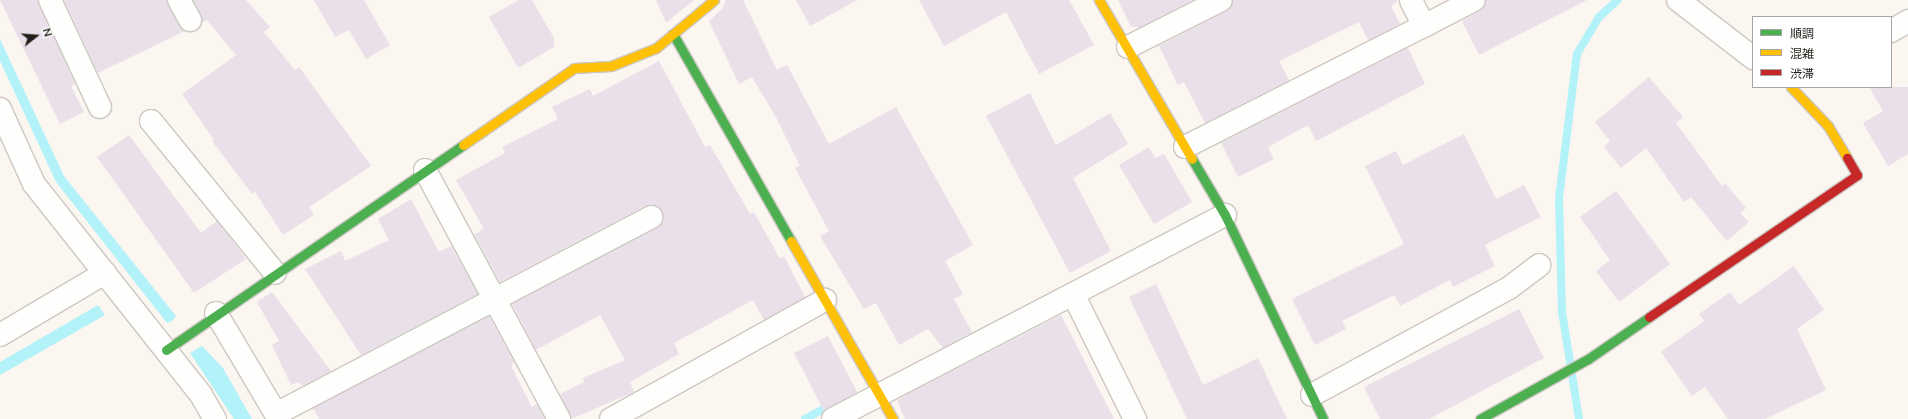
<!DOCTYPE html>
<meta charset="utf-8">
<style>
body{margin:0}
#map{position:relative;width:1908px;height:419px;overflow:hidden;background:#fbf6f0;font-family:Mulish,"Noto Sans JP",sans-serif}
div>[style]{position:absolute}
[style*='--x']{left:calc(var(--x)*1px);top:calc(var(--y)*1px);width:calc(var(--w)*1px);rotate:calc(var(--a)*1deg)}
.water>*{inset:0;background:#b3f2f9}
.stream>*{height:8px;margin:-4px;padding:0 4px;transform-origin:4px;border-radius:4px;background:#b3f2f9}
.building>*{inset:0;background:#e9e0e9}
.roads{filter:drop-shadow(1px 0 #ccc7c2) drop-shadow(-1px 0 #ccc7c2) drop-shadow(0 1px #ccc7c2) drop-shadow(0 -1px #ccc7c2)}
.street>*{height:22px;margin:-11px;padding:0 11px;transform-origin:11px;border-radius:11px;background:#fefefd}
.fast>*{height:9px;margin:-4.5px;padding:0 4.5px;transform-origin:4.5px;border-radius:4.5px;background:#4caf50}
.slow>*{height:9px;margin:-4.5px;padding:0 4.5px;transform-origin:4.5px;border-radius:4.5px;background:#ffc107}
.jam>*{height:9px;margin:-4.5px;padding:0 4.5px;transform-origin:4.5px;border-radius:4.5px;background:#c62828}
span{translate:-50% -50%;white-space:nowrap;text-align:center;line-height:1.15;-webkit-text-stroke:3px #fff;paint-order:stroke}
.legend{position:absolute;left:1752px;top:16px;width:140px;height:72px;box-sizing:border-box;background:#fff;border:1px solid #a7a5a3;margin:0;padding:5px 7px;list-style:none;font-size:12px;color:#231f1a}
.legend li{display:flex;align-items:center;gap:8px;height:20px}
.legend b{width:20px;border:1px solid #a7a5a3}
.north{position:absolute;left:16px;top:16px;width:40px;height:40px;-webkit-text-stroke:3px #fff;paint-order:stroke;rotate:73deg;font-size:11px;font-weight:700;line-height:16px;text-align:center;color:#231f1a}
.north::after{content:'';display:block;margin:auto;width:14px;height:18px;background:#231f1a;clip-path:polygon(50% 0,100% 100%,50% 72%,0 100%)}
</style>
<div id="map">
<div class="water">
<i style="clip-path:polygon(0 39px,64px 176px,176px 316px,172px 321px,167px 323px,56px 182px,0 61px)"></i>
<i style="clip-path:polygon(98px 305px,105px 315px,0 375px,0 362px)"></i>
<i style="clip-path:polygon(202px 346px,223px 368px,252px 419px,234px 419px,190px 353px)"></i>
</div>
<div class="stream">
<i style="--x:805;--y:419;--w:31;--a:-29"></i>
<i style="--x:1579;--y:419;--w:108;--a:-99"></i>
<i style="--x:1562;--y:312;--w:114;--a:-91.5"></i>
<i style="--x:1559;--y:198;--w:145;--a:-82.9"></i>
<i style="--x:1577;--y:54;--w:43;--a:-59.3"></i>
<i style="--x:1599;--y:17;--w:25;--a:-42"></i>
</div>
<div class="building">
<i style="clip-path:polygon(0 0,38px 0,75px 84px,71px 86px,84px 112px,60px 124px)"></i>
<i style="clip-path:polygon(64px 0,167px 0,185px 31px,98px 73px)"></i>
<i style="clip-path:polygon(193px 0,246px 0,270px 27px,264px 32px,295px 70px,299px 67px,371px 166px,309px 207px,314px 215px,283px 235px,255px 192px,252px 194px,212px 141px,214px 140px,182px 94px,236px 55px,207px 20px,202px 22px)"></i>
<i style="clip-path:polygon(314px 0,364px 0,390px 45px,366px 59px,349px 30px,335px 37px)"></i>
<i style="clip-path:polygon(519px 0,532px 0,554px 38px,554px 47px,518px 68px,489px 17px)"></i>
<i style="clip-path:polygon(656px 0,694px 0,666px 23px)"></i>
<i style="clip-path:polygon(726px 0,743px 0,777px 70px,787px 65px,829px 144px,896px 107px,973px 245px,945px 261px,963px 294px,954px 299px,972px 332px,943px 348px,928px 329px,899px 345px,876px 303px,864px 309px,820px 236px,829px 231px,795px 168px,800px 166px,777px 119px,752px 77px,739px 84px,709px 21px,722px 9px)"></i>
<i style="clip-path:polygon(796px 0,857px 0,810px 26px)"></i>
<i style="clip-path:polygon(919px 0,1069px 0,1094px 45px,1039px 74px,1006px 12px,944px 46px)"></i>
<i style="clip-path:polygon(1118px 0,1193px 0,1140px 27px,1131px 27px)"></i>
<i style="clip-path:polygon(1233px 0,1399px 0,1391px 6px,1400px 24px,1368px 40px,1359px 22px,1279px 61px,1289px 80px,1205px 123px,1184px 82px,1178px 85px,1159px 46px,1227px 11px)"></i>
<i style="clip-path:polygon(1486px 0,1587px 0,1479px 55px,1462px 21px,1480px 11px)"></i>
<i style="clip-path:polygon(1408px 48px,1425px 84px,1316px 141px,1308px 125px,1268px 147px,1274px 159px,1238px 177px,1221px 143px)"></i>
<i style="clip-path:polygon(659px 61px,705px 147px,710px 145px,750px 214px,754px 212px,780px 259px,784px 256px,805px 297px,764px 320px,753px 300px,674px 343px,679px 354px,630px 382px,634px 392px,571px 419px,560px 394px,584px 382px,583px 378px,625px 360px,600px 315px,536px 350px,512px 304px,657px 228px,662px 223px,662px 212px,657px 206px,645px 206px,500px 282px,474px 234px,484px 229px,456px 180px,505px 153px,502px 147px,558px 119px,552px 107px,590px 89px,593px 96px)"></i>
<i style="clip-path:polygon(1649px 77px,1683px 117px,1676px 123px,1722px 186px,1725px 183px,1746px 208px,1740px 213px,1749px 222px,1727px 241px,1691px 197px,1684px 202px,1646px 148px,1621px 168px,1604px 147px,1610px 141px,1595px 122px)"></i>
<i style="clip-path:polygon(1869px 87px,1908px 87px,1908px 154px,1888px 166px,1863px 123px,1883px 111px)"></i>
<i style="clip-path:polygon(1030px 93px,1056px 145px,1110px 113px,1128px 144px,1073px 178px,1111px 251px,1070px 273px,986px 116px)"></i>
<i style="clip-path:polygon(1464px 134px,1496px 199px,1524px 185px,1541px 217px,1485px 245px,1495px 266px,1453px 287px,1450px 280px,1400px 306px,1394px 295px,1342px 321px,1346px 329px,1315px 345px,1292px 299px,1404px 244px,1365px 166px,1396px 151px,1403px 165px)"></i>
<i style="clip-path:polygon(129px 135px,201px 233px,217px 221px,246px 259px,194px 293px,97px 157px)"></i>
<i style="clip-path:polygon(1149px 147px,1155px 158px,1164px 154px,1192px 202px,1154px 224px,1119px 165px)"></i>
<i style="clip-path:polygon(1616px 191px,1670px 264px,1619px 302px,1596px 271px,1610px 260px,1580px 217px)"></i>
<i style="clip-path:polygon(411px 199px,439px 252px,451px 246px,478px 294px,361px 355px,305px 269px,341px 251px,345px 261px,389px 240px,378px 219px)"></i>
<i style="clip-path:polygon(1794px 266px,1824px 310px,1797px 329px,1826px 390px,1765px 419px,1728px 419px,1705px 387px,1692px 396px,1661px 352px,1704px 321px,1699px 314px,1730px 292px,1739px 305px)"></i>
<i style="clip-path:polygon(1156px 284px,1203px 385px,1258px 358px,1287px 419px,1187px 419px,1129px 297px)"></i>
<i style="clip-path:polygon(272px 292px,331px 371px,302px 386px,299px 382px,291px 385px,272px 345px,279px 341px,257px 302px)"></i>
<i style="clip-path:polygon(1519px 309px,1544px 358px,1429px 419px,1380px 419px,1364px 387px)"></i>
<i style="clip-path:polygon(1061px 315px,1114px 419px,905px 419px,897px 401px,908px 394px)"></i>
<i style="clip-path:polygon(489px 316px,514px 362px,511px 366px,532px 407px,537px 404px,545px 419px,319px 419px,313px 408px)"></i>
<i style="clip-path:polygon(828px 336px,857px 392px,824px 411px,794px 353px)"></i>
</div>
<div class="roads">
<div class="street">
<i style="--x:50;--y:0;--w:118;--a:65"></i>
<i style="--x:179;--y:0;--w:23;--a:61"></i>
<i style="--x:1678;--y:0;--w:95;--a:37.7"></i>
<i style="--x:1424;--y:26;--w:56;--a:-27.5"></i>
<i style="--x:1891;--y:31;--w:20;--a:-30"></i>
<i style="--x:1128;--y:47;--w:104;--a:-26.8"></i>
<i style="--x:0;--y:109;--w:82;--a:65.6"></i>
<i style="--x:34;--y:184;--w:269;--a:51.6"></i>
<i style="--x:201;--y:395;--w:28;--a:60"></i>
<i style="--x:151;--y:121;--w:196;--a:50.8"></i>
<i style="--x:1185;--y:147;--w:268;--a:-26.9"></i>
<i style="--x:1424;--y:26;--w:29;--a:-117"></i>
<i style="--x:425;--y:170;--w:283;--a:61.7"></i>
<i style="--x:1074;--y:296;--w:137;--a:63.6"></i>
<i style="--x:216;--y:313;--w:123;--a:59.3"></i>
<i style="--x:0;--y:335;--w:122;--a:-30.6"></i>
<i style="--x:1312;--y:395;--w:224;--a:-28.5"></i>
<i style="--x:1509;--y:288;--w:38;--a:-37"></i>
<i style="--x:276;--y:414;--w:424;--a:-27.7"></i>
<i style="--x:611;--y:419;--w:245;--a:-29.1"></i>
<i style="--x:833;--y:419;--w:442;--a:-27.5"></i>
</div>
<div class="fast">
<i style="--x:673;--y:34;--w:238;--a:60.3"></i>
<i style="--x:1192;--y:159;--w:65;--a:59.5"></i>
<i style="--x:1225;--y:215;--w:226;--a:64.3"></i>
<i style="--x:166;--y:350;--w:361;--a:-34.6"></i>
<i style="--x:1480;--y:419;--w:124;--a:-29.1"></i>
<i style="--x:1588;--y:359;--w:74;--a:-34.5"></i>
</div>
<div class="slow">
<i style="--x:1099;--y:0;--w:184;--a:59.7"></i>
<i style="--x:1791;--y:87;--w:54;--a:46.5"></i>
<i style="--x:1828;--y:126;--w:37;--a:59"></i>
<i style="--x:463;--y:145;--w:135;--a:-34.7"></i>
<i style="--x:574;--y:68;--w:37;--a:-3"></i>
<i style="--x:611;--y:66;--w:48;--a:-21.8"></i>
<i style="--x:656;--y:48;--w:75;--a:-39.6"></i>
<i style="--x:791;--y:241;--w:205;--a:60.2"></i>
</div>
<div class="jam">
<i style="--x:1649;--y:317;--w:252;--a:-34.3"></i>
<i style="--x:1857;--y:175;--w:20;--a:-120"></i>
</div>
</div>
<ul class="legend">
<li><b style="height:5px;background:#4caf50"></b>順調</li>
<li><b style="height:5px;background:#ffc107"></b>混雑</li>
<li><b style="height:5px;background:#c62828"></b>渋滞</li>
</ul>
<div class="north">N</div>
</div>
